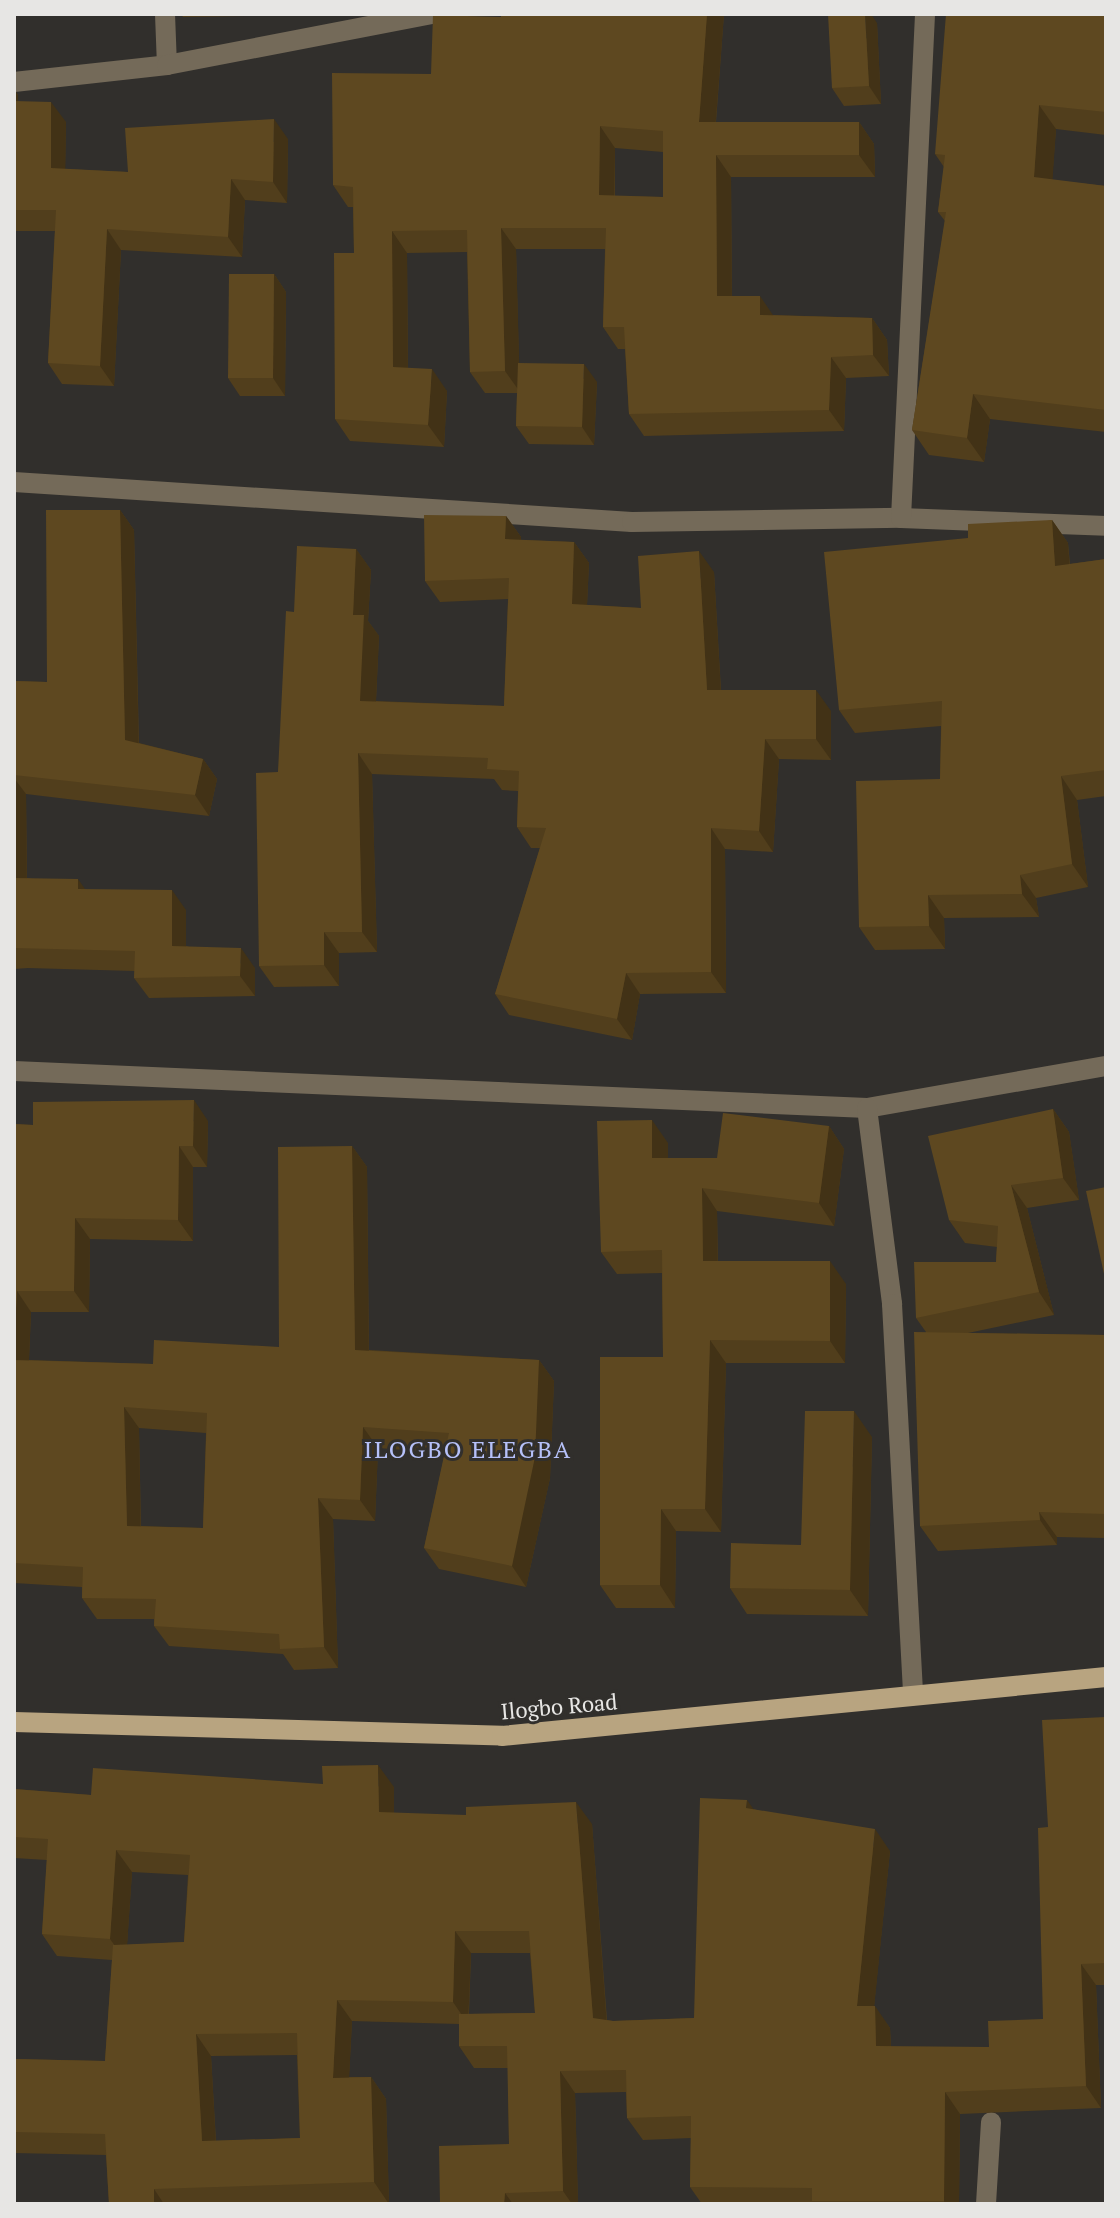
<!DOCTYPE html>
<style>
body{margin:0}
#map{position:relative;width:1120px;height:2218px;overflow:hidden;background:#312f2c;font-family:"PT Serif",serif}
div>[style]{position:absolute}
[style*='--x']{left:calc(var(--x)*1px);top:calc(var(--y)*1px);width:calc(var(--w)*1px);rotate:calc(var(--a)*1deg)}
.minor>*{height:20px;margin:-10px;padding:0 10px;transform-origin:10px;border-radius:10px;background:#746a59}
.major>*{height:20px;margin:-10px;padding:0 10px;transform-origin:10px;border-radius:10px;background:#b8a480}
.wall>*{inset:0;background:#513e1c}
.shaded-wall>*{inset:0;background:#423216}
.building>*{inset:0;background:#5e4820}
span{translate:-50% -50%;white-space:nowrap;text-align:center;line-height:1.15;-webkit-text-stroke:6px #312f2c;paint-order:stroke}
.street-label{font-size:22px;color:#e7e6e4}
.neighbourhood-label{font-size:24px;color:#b6c1f9;letter-spacing:2px}
.frame{position:absolute;inset:0;border:16px solid #e7e6e4;pointer-events:none}
</style>
<div id="map">
<div class="minor">
<i style="--x:165;--y:14;--w:51;--a:87.8"></i>
<i style="--x:14;--y:82;--w:154;--a:-6.3"></i>
<i style="--x:167;--y:65;--w:270;--a:-10.9"></i>
<i style="--x:14;--y:482;--w:619;--a:3.7"></i>
<i style="--x:632;--y:522;--w:269;--a:-0.9"></i>
<i style="--x:901;--y:518;--w:205;--a:2.2"></i>
<i style="--x:901;--y:518;--w:505;--a:-87.27"></i>
<i style="--x:14;--y:1071;--w:854;--a:2.48"></i>
<i style="--x:867;--y:1108;--w:243;--a:-10"></i>
<i style="--x:867;--y:1108;--w:198;--a:82.7"></i>
<i style="--x:892;--y:1304;--w:392;--a:86.9"></i>
<i style="--x:986;--y:2204;--w:82;--a:-86.5"></i>
</div>
<div class="major">
<i style="--x:14;--y:1722;--w:488;--a:1.6"></i>
<i style="--x:502;--y:1736;--w:607;--a:-5.58"></i>
</div>
<div class="wall">
<i style="clip-path:polygon(181px 14px,245px 14px,245px 16px,183px 17px)"></i>
<i style="clip-path:polygon(evenodd,501px 14px,724px 14px,716px 122px,859px 122px,874px 144px,875px 177px,731px 177px,732px 296px,773px 315px,872px 318px,887px 340px,889px 376px,846px 378px,844px 431px,644px 436px,629px 414px,625px 349px,618px 349px,603px 327px,605px 249px,516px 249px,519px 363px,597px 382px,594px 445px,529px 444px,516px 426px,517px 393px,485px 393px,470px 372px,467px 252px,407px 253px,408px 368px,447px 391px,444px 447px,350px 441px,335px 419px,354px 253px,353px 207px,348px 207px,333px 185px,431px 74px,501px 17px,501px 14px,615px 148px,663px 152px,663px 197px,615px 196px,615px 148px)"></i>
<i style="clip-path:polygon(1106px 14px,1106px 135px,1056px 129px,1052px 180px,1106px 186px,1106px 432px,990px 419px,984px 462px,929px 455px,912px 430px,945px 221px,938px 212px,944px 167px,935px 154px)"></i>
<i style="clip-path:polygon(877px 23px,881px 104px,844px 106px,832px 88px)"></i>
<i style="clip-path:polygon(14px 89px,18px 95px,18px 101px,66px 122px,65px 169px,128px 172px,288px 139px,287px 203px,245px 200px,242px 257px,121px 250px,114px 386px,62px 384px,48px 363px,55px 231px,14px 231px)"></i>
<i style="clip-path:polygon(274px 274px,286px 292px,285px 396px,240px 396px,228px 378px)"></i>
<i style="clip-path:polygon(120px 510px,134px 530px,139px 743px,203px 759px,217px 779px,209px 816px,26px 794px,27px 878px,186px 910px,186px 946px,255px 968px,255px 996px,149px 998px,134px 978px,135px 971px,28px 968px,14px 969px,14px 681px,47px 682px)"></i>
<i style="clip-path:polygon(506px 516px,521px 537px,521px 540px,574px 542px,589px 563px,587px 605px,641px 608px,714px 572px,721px 690px,831px 711px,831px 760px,779px 759px,773px 852px,725px 849px,726px 993px,640px 994px,632px 1040px,509px 1015px,495px 994px,540px 848px,531px 848px,517px 827px,518px 791px,502px 790px,494px 779px,372px 774px,377px 952px,339px 953px,339px 986px,274px 987px,259px 966px,294px 612px,356px 549px,371px 570px,368px 621px,379px 636px,376px 701px,504px 706px,508px 599px,440px 602px,425px 581px)"></i>
<i style="clip-path:polygon(1052px 520px,1068px 543px,1070px 564px,1106px 559px,1106px 796px,1077px 800px,1088px 887px,1036px 898px,1039px 917px,944px 918px,945px 949px,875px 950px,859px 927px,940px 779px,941px 726px,855px 733px,839px 710px,968px 538px)"></i>
<i style="clip-path:polygon(1053px 1109px,1069px 1132px,1079px 1200px,1027px 1208px,1054px 1315px,968px 1333px,1106px 1335px,1106px 1538px,1057px 1537px,1057px 1545px,938px 1551px,920px 1526px,926px 1332px,916px 1318px,996px 1262px,997px 1247px,965px 1243px,949px 1220px)"></i>
<i style="clip-path:polygon(evenodd,208px 1121px,207px 1167px,193px 1167px,193px 1241px,90px 1239px,89px 1312px,31px 1312px,29px 1360px,153px 1364px,279px 1347px,352px 1146px,367px 1167px,369px 1350px,539px 1360px,554px 1381px,550px 1478px,526px 1587px,439px 1569px,424px 1548px,445px 1453px,378px 1448px,375px 1521px,333px 1519px,338px 1668px,294px 1670px,283px 1654px,169px 1646px,154px 1626px,154px 1619px,97px 1619px,82px 1598px,82px 1587px,14px 1583px,14px 1124px,33px 1125px,208px 1121px,139px 1428px,206px 1433px,203px 1528px,141px 1526px,139px 1428px)"></i>
<i style="clip-path:polygon(829px 1126px,844px 1149px,834px 1226px,717px 1211px,718px 1261px,846px 1284px,845px 1363px,726px 1363px,721px 1532px,676px 1531px,675px 1608px,616px 1608px,600px 1585px,663px 1357px,662px 1273px,617px 1274px,601px 1252px,668px 1143px,668px 1158px,717px 1158px)"></i>
<i style="clip-path:polygon(872px 1437px,868px 1616px,747px 1614px,730px 1588px,801px 1545px)"></i>
<i style="clip-path:polygon(evenodd,1106px 1717px,1106px 1985px,1096px 1985px,1101px 2108px,960px 2114px,959px 2204px,702px 2204px,690px 2187px,691px 2138px,643px 2140px,627px 2118px,626px 2092px,575px 2093px,578px 2204px,440px 2204px,509px 2144px,508px 2068px,474px 2068px,459px 2046px,459px 2024px,352px 2021px,349px 2077px,371px 2077px,386px 2099px,389px 2204px,109px 2204px,106px 2155px,14px 2153px,14px 2059px,105px 2061px,112px 1960px,57px 1956px,42px 1934px,47px 1860px,14px 1858px,14px 1789px,91px 1795px,323px 1784px,394px 1787px,394px 1813px,592px 1824px,607px 2020px,613px 2021px,694px 2018px,753px 1809px,890px 1851px,874px 2006px,890px 2028px,891px 2047px,989px 2047px,1043px 2019px,1048px 1827px,1106px 1717px,132px 1872px,188px 1875px,184px 1942px,127px 1945px,132px 1872px,1106px 1717px,471px 1953px,530px 1953px,535px 2013px,469px 2014px,471px 1953px,1106px 1717px,297px 2055px,300px 2138px,216px 2141px,211px 2056px,297px 2055px)"></i>
</div>
<div class="shaded-wall">
<i style="clip-path:polygon(707px 14px,724px 14px,714px 144px,699px 122px)"></i>
<i style="clip-path:polygon(865px 14px,871px 14px,877px 23px,881px 104px,869px 86px)"></i>
<i style="clip-path:polygon(14px 89px,18px 95px,19px 122px,14px 114px)"></i>
<i style="clip-path:polygon(51px 102px,66px 122px,65px 189px,51px 168px)"></i>
<i style="clip-path:polygon(1039px 105px,1056px 129px,1051px 202px,1034px 177px)"></i>
<i style="clip-path:polygon(274px 119px,288px 139px,287px 203px,273px 182px)"></i>
<i style="clip-path:polygon(859px 122px,874px 144px,875px 177px,859px 155px)"></i>
<i style="clip-path:polygon(600px 126px,615px 148px,614px 217px,599px 195px)"></i>
<i style="clip-path:polygon(716px 155px,731px 177px,732px 318px,717px 296px)"></i>
<i style="clip-path:polygon(231px 179px,245px 200px,242px 257px,228px 237px)"></i>
<i style="clip-path:polygon(501px 228px,516px 249px,520px 392px,505px 371px)"></i>
<i style="clip-path:polygon(107px 229px,121px 250px,114px 386px,100px 366px)"></i>
<i style="clip-path:polygon(392px 231px,407px 253px,408px 388px,393px 367px)"></i>
<i style="clip-path:polygon(274px 274px,286px 292px,285px 396px,273px 378px)"></i>
<i style="clip-path:polygon(760px 296px,775px 318px,760px 315px)"></i>
<i style="clip-path:polygon(872px 318px,887px 340px,889px 376px,873px 355px)"></i>
<i style="clip-path:polygon(831px 357px,846px 378px,844px 431px,829px 410px)"></i>
<i style="clip-path:polygon(584px 364px,597px 382px,594px 445px,582px 427px)"></i>
<i style="clip-path:polygon(432px 369px,447px 391px,444px 447px,428px 425px)"></i>
<i style="clip-path:polygon(973px 394px,990px 419px,984px 462px,967px 438px)"></i>
<i style="clip-path:polygon(120px 510px,134px 530px,139px 760px,125px 740px)"></i>
<i style="clip-path:polygon(506px 516px,521px 537px,520px 560px,505px 539px)"></i>
<i style="clip-path:polygon(1052px 520px,1068px 543px,1071px 589px,1055px 566px)"></i>
<i style="clip-path:polygon(574px 542px,589px 563px,586px 625px,572px 604px)"></i>
<i style="clip-path:polygon(356px 549px,371px 570px,368px 621px,379px 636px,375px 721px,360px 701px,353px 615px)"></i>
<i style="clip-path:polygon(699px 551px,714px 572px,722px 711px,707px 690px)"></i>
<i style="clip-path:polygon(816px 690px,831px 711px,831px 760px,816px 739px)"></i>
<i style="clip-path:polygon(765px 739px,779px 759px,773px 852px,759px 831px)"></i>
<i style="clip-path:polygon(358px 753px,372px 774px,377px 952px,362px 932px)"></i>
<i style="clip-path:polygon(203px 759px,217px 779px,209px 816px,195px 795px)"></i>
<i style="clip-path:polygon(1061px 776px,1077px 800px,1088px 887px,1072px 864px)"></i>
<i style="clip-path:polygon(14px 778px,26px 794px,27px 898px,14px 879px)"></i>
<i style="clip-path:polygon(711px 828px,725px 849px,726px 993px,711px 972px)"></i>
<i style="clip-path:polygon(1020px 875px,1036px 898px,1039px 917px,1022px 894px)"></i>
<i style="clip-path:polygon(78px 879px,92px 899px,78px 889px)"></i>
<i style="clip-path:polygon(172px 890px,186px 910px,186px 966px,172px 946px)"></i>
<i style="clip-path:polygon(928px 895px,944px 918px,945px 949px,929px 926px)"></i>
<i style="clip-path:polygon(324px 932px,339px 953px,339px 986px,324px 965px)"></i>
<i style="clip-path:polygon(241px 948px,255px 968px,255px 996px,240px 976px)"></i>
<i style="clip-path:polygon(626px 973px,640px 994px,632px 1040px,617px 1019px)"></i>
<i style="clip-path:polygon(194px 1100px,208px 1121px,207px 1167px,193px 1146px)"></i>
<i style="clip-path:polygon(1053px 1109px,1069px 1132px,1079px 1200px,1063px 1178px)"></i>
<i style="clip-path:polygon(652px 1120px,668px 1143px,668px 1181px,652px 1158px)"></i>
<i style="clip-path:polygon(829px 1126px,844px 1149px,834px 1226px,819px 1203px)"></i>
<i style="clip-path:polygon(179px 1146px,193px 1167px,193px 1241px,178px 1220px)"></i>
<i style="clip-path:polygon(352px 1146px,367px 1167px,369px 1371px,355px 1350px)"></i>
<i style="clip-path:polygon(1011px 1185px,1027px 1208px,1054px 1315px,1039px 1292px)"></i>
<i style="clip-path:polygon(702px 1188px,717px 1211px,718px 1284px,703px 1261px)"></i>
<i style="clip-path:polygon(75px 1218px,90px 1239px,89px 1312px,74px 1291px)"></i>
<i style="clip-path:polygon(830px 1261px,846px 1284px,845px 1363px,830px 1341px)"></i>
<i style="clip-path:polygon(17px 1291px,31px 1312px,28px 1381px,14px 1361px)"></i>
<i style="clip-path:polygon(710px 1340px,726px 1363px,721px 1532px,705px 1509px)"></i>
<i style="clip-path:polygon(539px 1360px,554px 1381px,550px 1478px,526px 1587px,512px 1566px)"></i>
<i style="clip-path:polygon(124px 1407px,139px 1428px,141px 1547px,127px 1526px)"></i>
<i style="clip-path:polygon(854px 1411px,872px 1437px,868px 1616px,850px 1590px)"></i>
<i style="clip-path:polygon(363px 1427px,378px 1448px,375px 1521px,360px 1500px)"></i>
<i style="clip-path:polygon(318px 1498px,333px 1519px,338px 1668px,324px 1647px)"></i>
<i style="clip-path:polygon(661px 1509px,676px 1531px,675px 1608px,660px 1585px)"></i>
<i style="clip-path:polygon(1039px 1512px,1057px 1537px,1057px 1545px,1040px 1520px)"></i>
<i style="clip-path:polygon(378px 1765px,394px 1787px,394px 1834px,379px 1812px)"></i>
<i style="clip-path:polygon(747px 1800px,762px 1821px,746px 1808px)"></i>
<i style="clip-path:polygon(576px 1802px,592px 1824px,608px 2040px,593px 2018px)"></i>
<i style="clip-path:polygon(875px 1829px,890px 1851px,872px 2028px,857px 2006px)"></i>
<i style="clip-path:polygon(116px 1850px,132px 1872px,126px 1961px,110px 1939px)"></i>
<i style="clip-path:polygon(455px 1931px,471px 1953px,468px 2024px,453px 2002px)"></i>
<i style="clip-path:polygon(1081px 1964px,1096px 1985px,1101px 2108px,1086px 2086px)"></i>
<i style="clip-path:polygon(337px 2000px,352px 2021px,348px 2099px,333px 2078px)"></i>
<i style="clip-path:polygon(875px 2006px,890px 2028px,892px 2068px,876px 2046px)"></i>
<i style="clip-path:polygon(196px 2034px,211px 2056px,217px 2163px,202px 2141px)"></i>
<i style="clip-path:polygon(560px 2071px,575px 2093px,578px 2204px,572px 2204px,563px 2191px)"></i>
<i style="clip-path:polygon(371px 2077px,386px 2099px,389px 2204px,374px 2182px)"></i>
<i style="clip-path:polygon(945px 2092px,960px 2114px,959px 2204px,945px 2204px,944px 2201px)"></i>
<i style="clip-path:polygon(154px 2189px,164px 2204px,154px 2204px)"></i>
<i style="clip-path:polygon(505px 2193px,513px 2204px,504px 2204px)"></i>
</div>
<div class="building">
<i style="clip-path:polygon(evenodd,501px 14px,707px 14px,699px 122px,859px 122px,859px 155px,716px 155px,717px 296px,760px 296px,760px 315px,872px 318px,873px 355px,831px 357px,829px 410px,629px 414px,624px 327px,603px 327px,606px 228px,501px 228px,505px 371px,470px 372px,467px 230px,392px 231px,393px 367px,432px 369px,428px 425px,335px 419px,334px 253px,354px 253px,353px 187px,333px 185px,332px 73px,431px 74px,433px 15px,501px 17px,501px 14px,600px 126px,663px 131px,663px 197px,599px 195px,600px 126px)"></i>
<i style="clip-path:polygon(828px 14px,865px 14px,869px 86px,832px 88px)"></i>
<i style="clip-path:polygon(946px 14px,1106px 14px,1106px 112px,1039px 105px,1034px 177px,1106px 186px,1106px 410px,973px 394px,967px 438px,912px 430px,946px 212px,938px 212px,945px 155px,935px 154px)"></i>
<i style="clip-path:polygon(14px 101px,51px 102px,51px 168px,128px 172px,125px 128px,274px 119px,273px 182px,231px 179px,228px 237px,107px 229px,100px 366px,48px 363px,56px 210px,14px 210px)"></i>
<i style="clip-path:polygon(229px 274px,274px 274px,273px 378px,228px 378px)"></i>
<i style="clip-path:polygon(518px 363px,584px 364px,582px 427px,516px 426px)"></i>
<i style="clip-path:polygon(46px 510px,120px 510px,125px 740px,203px 759px,195px 795px,14px 775px,14px 681px,47px 682px)"></i>
<i style="clip-path:polygon(424px 515px,506px 516px,505px 539px,574px 542px,572px 604px,641px 608px,638px 556px,699px 551px,707px 690px,816px 690px,816px 739px,765px 739px,759px 831px,711px 828px,711px 972px,626px 973px,617px 1019px,495px 994px,546px 828px,517px 827px,519px 771px,487px 769px,488px 758px,358px 753px,362px 932px,324px 932px,324px 965px,259px 966px,256px 773px,278px 772px,286px 611px,294px 612px,297px 546px,356px 549px,353px 615px,364px 615px,360px 701px,504px 706px,509px 578px,425px 581px)"></i>
<i style="clip-path:polygon(1052px 520px,1055px 566px,1106px 559px,1106px 770px,1061px 776px,1072px 864px,1020px 875px,1022px 894px,928px 895px,929px 926px,859px 927px,856px 781px,940px 779px,942px 701px,839px 710px,824px 552px,968px 538px,968px 524px)"></i>
<i style="clip-path:polygon(14px 878px,78px 879px,78px 889px,172px 890px,172px 946px,241px 948px,240px 976px,134px 978px,135px 951px,14px 948px)"></i>
<i style="clip-path:polygon(194px 1100px,193px 1146px,179px 1146px,178px 1220px,75px 1218px,74px 1291px,17px 1291px,14px 1344px,14px 1124px,33px 1125px,33px 1102px)"></i>
<i style="clip-path:polygon(1053px 1109px,1063px 1178px,1011px 1185px,1039px 1292px,916px 1318px,914px 1262px,996px 1262px,998px 1226px,949px 1220px,928px 1136px)"></i>
<i style="clip-path:polygon(723px 1113px,829px 1126px,819px 1203px,702px 1188px,703px 1261px,830px 1261px,830px 1341px,710px 1340px,705px 1509px,661px 1509px,660px 1585px,600px 1585px,600px 1357px,663px 1357px,662px 1250px,601px 1252px,597px 1121px,652px 1120px,652px 1158px,717px 1158px)"></i>
<i style="clip-path:polygon(evenodd,352px 1146px,355px 1350px,539px 1360px,535px 1457px,512px 1566px,424px 1548px,449px 1433px,363px 1427px,360px 1500px,318px 1498px,324px 1647px,280px 1649px,279px 1634px,154px 1626px,156px 1599px,82px 1598px,83px 1567px,14px 1563px,14px 1360px,153px 1364px,154px 1340px,279px 1347px,278px 1147px,352px 1146px,124px 1407px,207px 1413px,203px 1528px,127px 1526px,124px 1407px)"></i>
<i style="clip-path:polygon(1106px 1187px,1106px 1283px,1086px 1191px)"></i>
<i style="clip-path:polygon(914px 1332px,1106px 1335px,1106px 1514px,1039px 1512px,1040px 1520px,920px 1526px)"></i>
<i style="clip-path:polygon(805px 1411px,854px 1411px,850px 1590px,730px 1588px,731px 1543px,801px 1545px)"></i>
<i style="clip-path:polygon(evenodd,1106px 1717px,1106px 1963px,1081px 1964px,1086px 2086px,945px 2092px,944px 2201px,812px 2201px,812px 2188px,690px 2187px,691px 2116px,627px 2118px,626px 2070px,560px 2071px,563px 2191px,505px 2193px,504px 2204px,440px 2204px,439px 2146px,509px 2144px,507px 2046px,459px 2046px,459px 2014px,535px 2013px,529px 1931px,455px 1931px,453px 2002px,337px 2000px,333px 2078px,371px 2077px,374px 2182px,154px 2189px,154px 2204px,109px 2204px,105px 2134px,14px 2132px,14px 2059px,105px 2061px,113px 1945px,184px 1942px,190px 1855px,116px 1850px,110px 1939px,42px 1934px,48px 1839px,14px 1837px,14px 1789px,91px 1795px,93px 1768px,323px 1784px,322px 1766px,378px 1765px,379px 1812px,466px 1815px,466px 1807px,576px 1802px,593px 2018px,613px 2021px,694px 2018px,700px 1798px,747px 1800px,746px 1808px,875px 1829px,857px 2006px,875px 2006px,876px 2046px,989px 2047px,988px 2021px,1043px 2019px,1038px 1828px,1048px 1827px,1042px 1720px,1106px 1717px,297px 2033px,300px 2138px,202px 2141px,196px 2034px,297px 2033px)"></i>
</div>
<div class="street-label">
<span style="left:559px;top:1706px;rotate:-5deg">Ilogbo Road</span>
</div>
<div class="neighbourhood-label">
<span style="left:468px;top:1450px">ILOGBO ELEGBA</span>
</div>
<div class="frame"></div>
</div>
